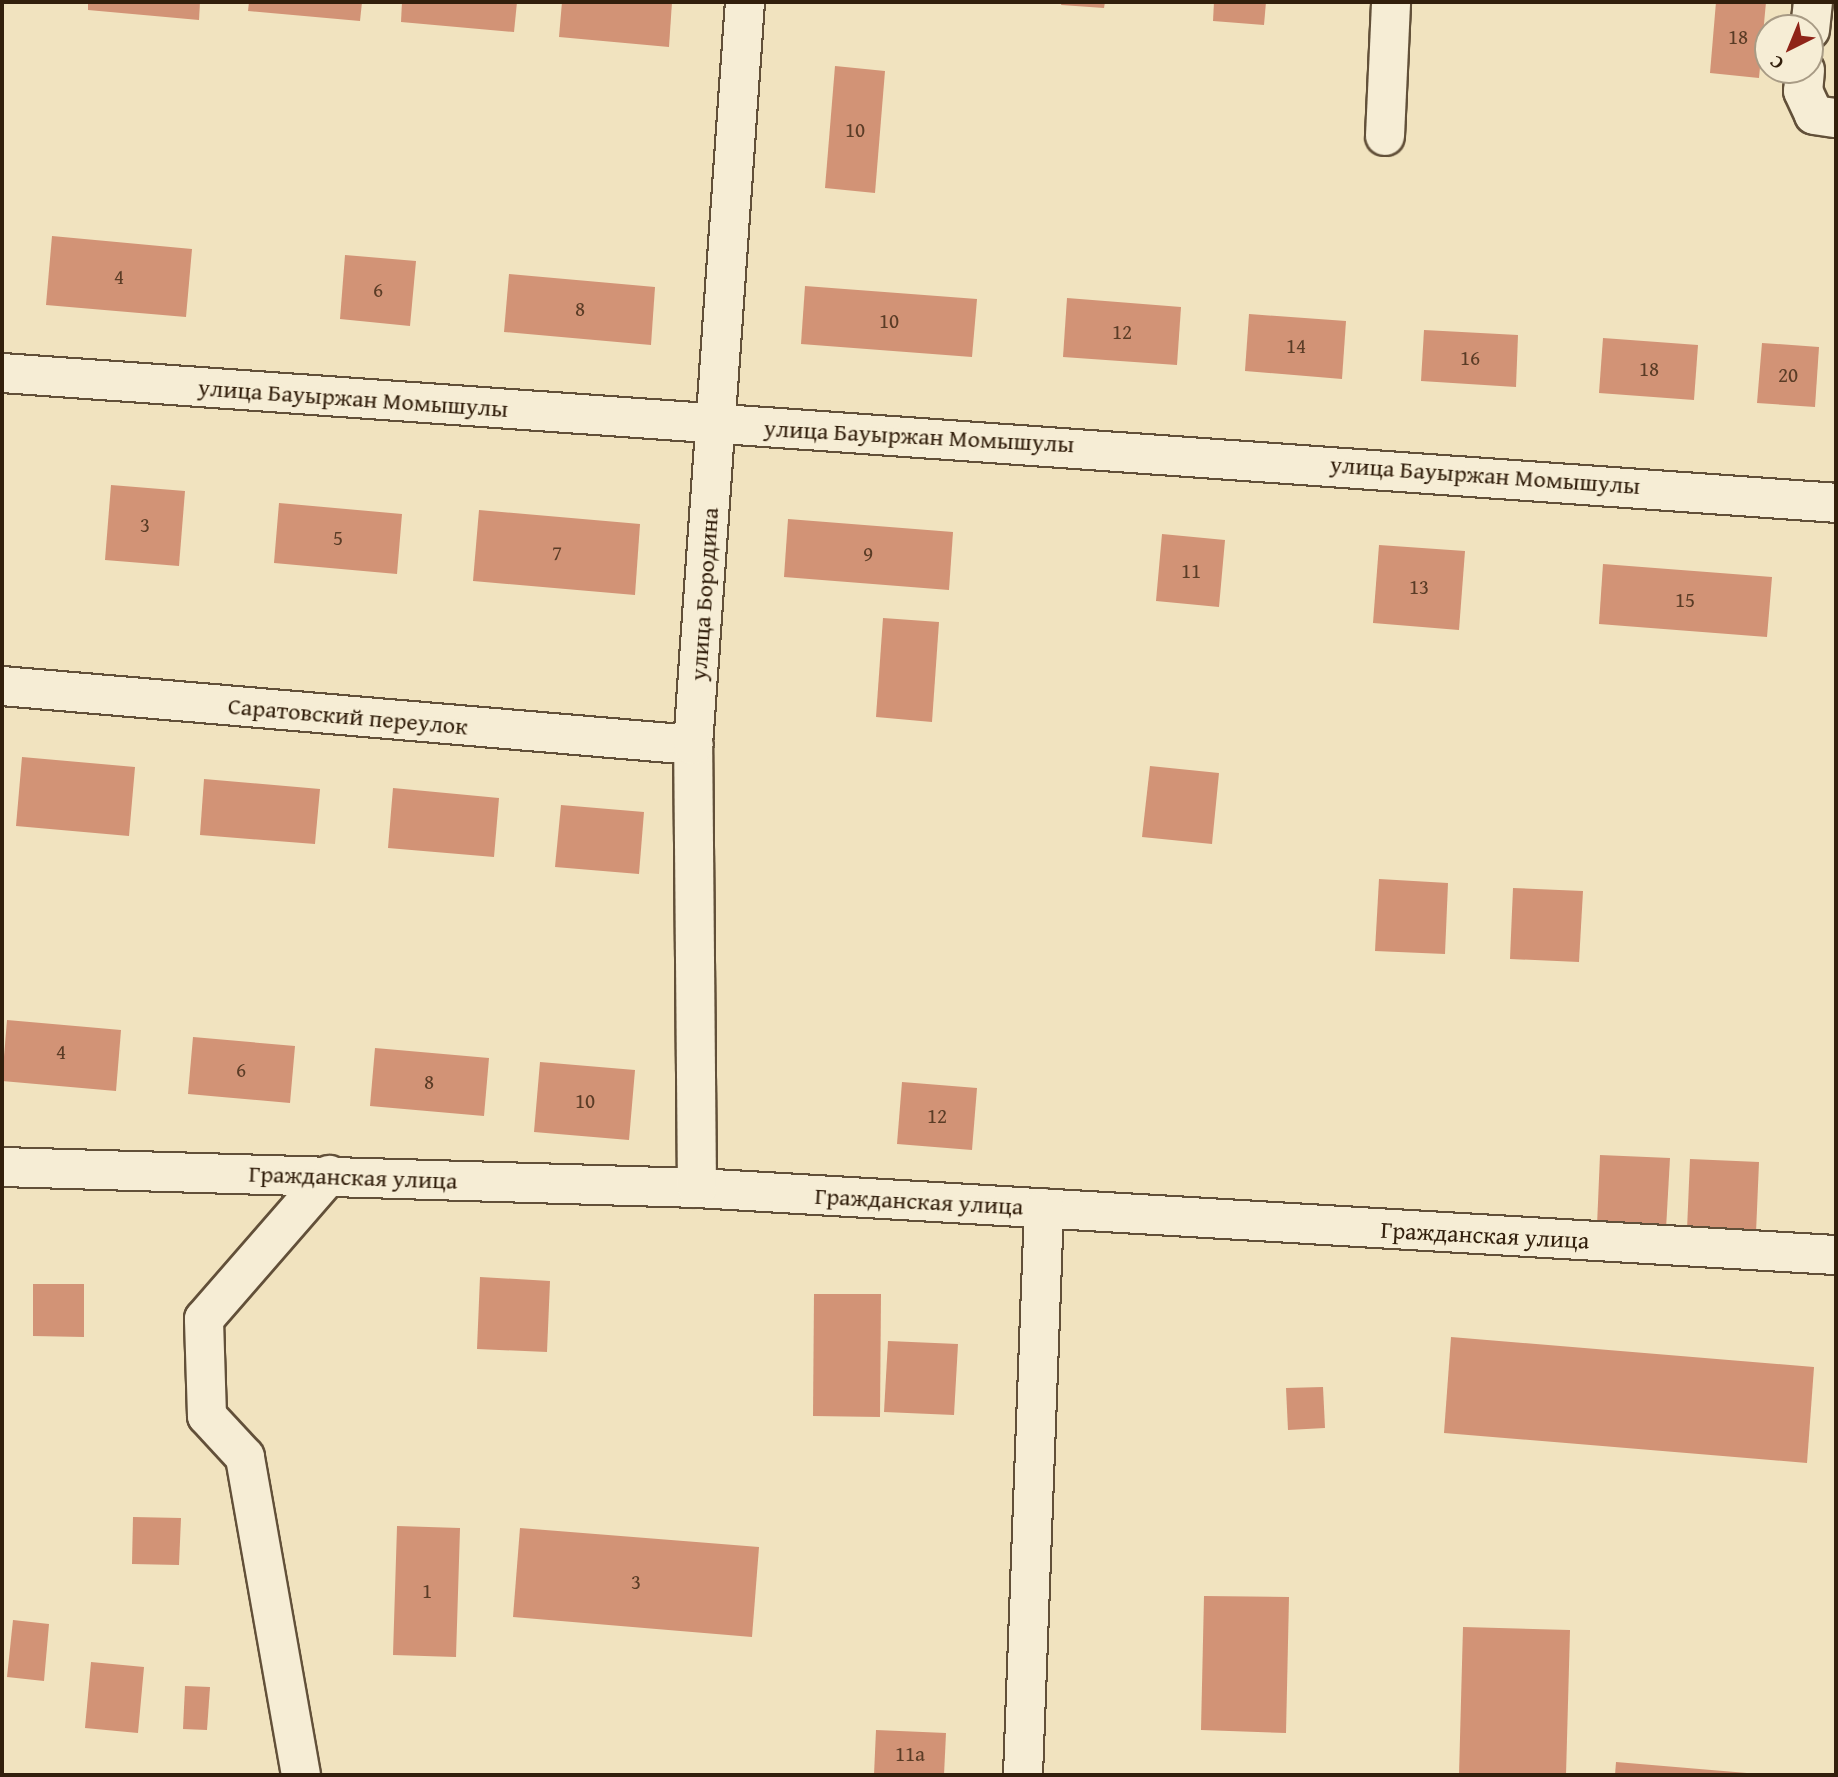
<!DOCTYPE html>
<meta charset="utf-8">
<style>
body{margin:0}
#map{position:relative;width:1838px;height:1777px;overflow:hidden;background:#f1e3bf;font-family:"Gentium Book Plus",serif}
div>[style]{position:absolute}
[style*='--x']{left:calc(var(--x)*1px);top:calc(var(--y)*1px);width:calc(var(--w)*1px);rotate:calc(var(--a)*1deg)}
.building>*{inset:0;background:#d29376}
.roads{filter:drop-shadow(2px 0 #625039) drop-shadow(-2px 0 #625039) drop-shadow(0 2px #625039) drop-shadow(0 -2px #625039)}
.minor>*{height:38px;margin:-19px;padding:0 19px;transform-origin:19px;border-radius:19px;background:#f6edd5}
span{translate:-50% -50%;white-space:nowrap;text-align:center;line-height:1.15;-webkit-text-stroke:5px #f6edd5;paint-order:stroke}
.number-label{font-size:21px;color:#5a3c26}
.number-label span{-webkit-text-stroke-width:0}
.street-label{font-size:24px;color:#321f0c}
.frame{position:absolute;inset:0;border:4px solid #321f0c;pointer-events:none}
.north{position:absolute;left:1754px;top:14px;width:70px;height:70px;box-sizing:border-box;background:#f6edd5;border:2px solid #a89b85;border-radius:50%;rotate:223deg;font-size:19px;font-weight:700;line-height:28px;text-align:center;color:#321f0c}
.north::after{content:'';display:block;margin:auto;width:24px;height:32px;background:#8f2418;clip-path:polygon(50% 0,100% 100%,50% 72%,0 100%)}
</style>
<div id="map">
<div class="building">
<i style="clip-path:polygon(88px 2px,200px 2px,199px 20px,88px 10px)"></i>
<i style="clip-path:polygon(249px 2px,362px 2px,360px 21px,248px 11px)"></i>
<i style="clip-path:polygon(402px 2px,517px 2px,514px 32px,401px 22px)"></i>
<i style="clip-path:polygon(562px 2px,672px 2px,669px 47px,559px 37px)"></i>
<i style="clip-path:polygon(1062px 2px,1105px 2px,1104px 8px,1061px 5px)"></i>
<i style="clip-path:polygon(1214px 2px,1266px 2px,1264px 25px,1213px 21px)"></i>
<i style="clip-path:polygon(1716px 2px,1766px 2px,1759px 78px,1710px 73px)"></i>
<i style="clip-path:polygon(835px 66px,885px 71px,875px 193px,825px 188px)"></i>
<i style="clip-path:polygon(52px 236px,192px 249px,186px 317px,46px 305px)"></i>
<i style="clip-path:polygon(345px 255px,416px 261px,410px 326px,340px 319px)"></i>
<i style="clip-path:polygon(509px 274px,655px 287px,651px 345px,504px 332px)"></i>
<i style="clip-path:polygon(805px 286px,977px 299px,972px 357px,801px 344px)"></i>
<i style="clip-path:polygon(1067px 298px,1181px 307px,1177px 365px,1063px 357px)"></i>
<i style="clip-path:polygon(1249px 314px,1346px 321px,1342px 379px,1245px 371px)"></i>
<i style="clip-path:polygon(1424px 330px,1518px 335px,1516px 387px,1421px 381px)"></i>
<i style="clip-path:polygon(1603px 338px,1698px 345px,1694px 400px,1599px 393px)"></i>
<i style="clip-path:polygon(1762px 343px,1819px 347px,1815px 407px,1757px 403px)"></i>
<i style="clip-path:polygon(111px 485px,185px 491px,179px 566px,105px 560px)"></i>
<i style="clip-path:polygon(279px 503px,402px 514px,397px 574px,274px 563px)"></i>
<i style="clip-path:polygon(479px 510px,640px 524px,635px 595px,473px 581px)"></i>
<i style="clip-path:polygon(788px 519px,953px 532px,949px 590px,784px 577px)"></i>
<i style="clip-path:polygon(1162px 534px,1225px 540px,1219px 607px,1156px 601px)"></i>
<i style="clip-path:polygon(1379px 545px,1465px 551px,1459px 630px,1373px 623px)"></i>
<i style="clip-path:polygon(1603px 564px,1772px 577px,1767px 637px,1599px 624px)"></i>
<i style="clip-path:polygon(883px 618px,939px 622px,932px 722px,876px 717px)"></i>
<i style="clip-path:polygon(22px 757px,135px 767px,129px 836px,16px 826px)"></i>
<i style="clip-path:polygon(1150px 766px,1219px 773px,1212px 844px,1142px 837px)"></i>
<i style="clip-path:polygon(204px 779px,320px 789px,315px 844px,200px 835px)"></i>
<i style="clip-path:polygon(393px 788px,499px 798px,494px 857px,388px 848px)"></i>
<i style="clip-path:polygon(561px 805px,644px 812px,639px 874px,555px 867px)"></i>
<i style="clip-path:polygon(1379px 879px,1448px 883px,1445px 954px,1375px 951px)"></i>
<i style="clip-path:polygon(1513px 888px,1583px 891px,1579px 962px,1510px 959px)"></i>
<i style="clip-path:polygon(7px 1020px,121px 1030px,116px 1091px,2px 1081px)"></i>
<i style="clip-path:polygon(193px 1037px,295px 1046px,290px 1103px,188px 1094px)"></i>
<i style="clip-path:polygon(375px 1048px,489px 1058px,484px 1116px,370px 1106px)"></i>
<i style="clip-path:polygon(540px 1062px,635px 1070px,629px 1140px,534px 1132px)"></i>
<i style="clip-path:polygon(902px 1082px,977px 1088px,972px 1150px,897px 1144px)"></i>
<i style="clip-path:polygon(1600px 1155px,1670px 1158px,1666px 1229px,1597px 1226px)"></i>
<i style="clip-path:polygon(1690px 1159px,1759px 1162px,1756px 1233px,1687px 1230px)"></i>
<i style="clip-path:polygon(480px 1277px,550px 1281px,547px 1352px,477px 1349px)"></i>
<i style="clip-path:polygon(33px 1284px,84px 1284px,84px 1337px,33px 1336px)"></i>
<i style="clip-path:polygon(814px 1294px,881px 1294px,880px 1417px,813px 1416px)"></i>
<i style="clip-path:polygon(1451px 1337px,1814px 1367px,1807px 1463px,1444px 1433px)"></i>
<i style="clip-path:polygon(888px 1341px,958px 1344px,954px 1415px,884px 1412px)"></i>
<i style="clip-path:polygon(1323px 1387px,1325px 1428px,1288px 1430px,1286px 1388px)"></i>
<i style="clip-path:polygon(133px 1517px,181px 1518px,179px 1565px,132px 1564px)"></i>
<i style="clip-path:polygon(397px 1526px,460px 1528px,456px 1657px,393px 1655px)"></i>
<i style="clip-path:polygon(520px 1528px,759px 1547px,752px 1637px,513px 1617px)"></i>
<i style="clip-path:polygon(1204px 1596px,1289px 1597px,1286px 1733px,1201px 1730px)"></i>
<i style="clip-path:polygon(13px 1620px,49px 1624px,44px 1681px,7px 1677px)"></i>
<i style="clip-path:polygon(1463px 1627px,1570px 1630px,1566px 1775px,1459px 1775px)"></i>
<i style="clip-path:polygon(91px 1662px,144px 1667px,138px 1733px,85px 1728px)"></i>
<i style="clip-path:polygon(185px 1686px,210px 1687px,207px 1730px,183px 1729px)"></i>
<i style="clip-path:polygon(876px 1730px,946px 1733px,944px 1775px,874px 1775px)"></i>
<i style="clip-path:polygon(1616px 1762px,1747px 1773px,1747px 1775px,1615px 1775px)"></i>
</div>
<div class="roads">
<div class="minor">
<i style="--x:1810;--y:30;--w:28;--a:-84"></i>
<i style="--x:1805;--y:70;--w:21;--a:95"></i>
<i style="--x:1803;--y:91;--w:26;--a:65"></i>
<i style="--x:1814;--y:115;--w:22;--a:8"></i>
<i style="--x:1385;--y:136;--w:134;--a:-87.4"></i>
<i style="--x:2;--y:373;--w:1839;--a:4.05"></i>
<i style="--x:2;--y:686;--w:694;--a:4.88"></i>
<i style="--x:2;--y:1167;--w:695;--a:1.73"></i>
<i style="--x:697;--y:1188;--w:1141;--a:3.37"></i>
<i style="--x:697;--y:1188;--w:443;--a:-90.5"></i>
<i style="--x:693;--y:745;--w:745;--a:-86"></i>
<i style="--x:301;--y:1775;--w:323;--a:-100"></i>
<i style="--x:245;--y:1457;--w:56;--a:-132.8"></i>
<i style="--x:207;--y:1416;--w:97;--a:-91.8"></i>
<i style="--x:204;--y:1319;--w:191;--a:-49"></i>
<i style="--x:1023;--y:1775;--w:567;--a:-87.88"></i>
</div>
</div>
<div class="number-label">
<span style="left:1738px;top:37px">18</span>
<span style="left:855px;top:130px">10</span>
<span style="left:119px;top:277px">4</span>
<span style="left:378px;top:290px">6</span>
<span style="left:580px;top:309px">8</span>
<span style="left:889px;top:321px">10</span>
<span style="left:1122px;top:332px">12</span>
<span style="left:1296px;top:346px">14</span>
<span style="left:1470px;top:358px">16</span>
<span style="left:1649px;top:369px">18</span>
<span style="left:1788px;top:375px">20</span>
<span style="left:145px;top:525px">3</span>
<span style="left:338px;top:538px">5</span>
<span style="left:557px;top:553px">7</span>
<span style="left:868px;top:554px">9</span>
<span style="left:1191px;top:571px">11</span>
<span style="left:1419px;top:587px">13</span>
<span style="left:1685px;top:600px">15</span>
<span style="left:61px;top:1052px">4</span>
<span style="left:241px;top:1070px">6</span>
<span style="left:429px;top:1082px">8</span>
<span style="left:585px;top:1101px">10</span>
<span style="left:937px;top:1116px">12</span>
<span style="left:636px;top:1582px">3</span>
<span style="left:427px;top:1591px">1</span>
<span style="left:910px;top:1754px">11а</span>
</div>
<div class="street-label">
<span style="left:353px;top:398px;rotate:4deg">улица Бауыржан Момышулы</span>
<span style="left:919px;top:436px;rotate:3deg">улица Бауыржан Момышулы</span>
<span style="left:1485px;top:475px;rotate:4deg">улица Бауыржан Момышулы</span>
<span style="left:704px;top:594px;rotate:-86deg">улица Бородина</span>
<span style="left:348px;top:716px;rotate:5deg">Саратовский переулок</span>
<span style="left:353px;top:1177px;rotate:2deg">Гражданская улица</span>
<span style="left:919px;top:1201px;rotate:3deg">Гражданская улица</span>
<span style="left:1485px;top:1235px;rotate:3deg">Гражданская улица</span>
</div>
<div class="frame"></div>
<div class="north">С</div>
</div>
